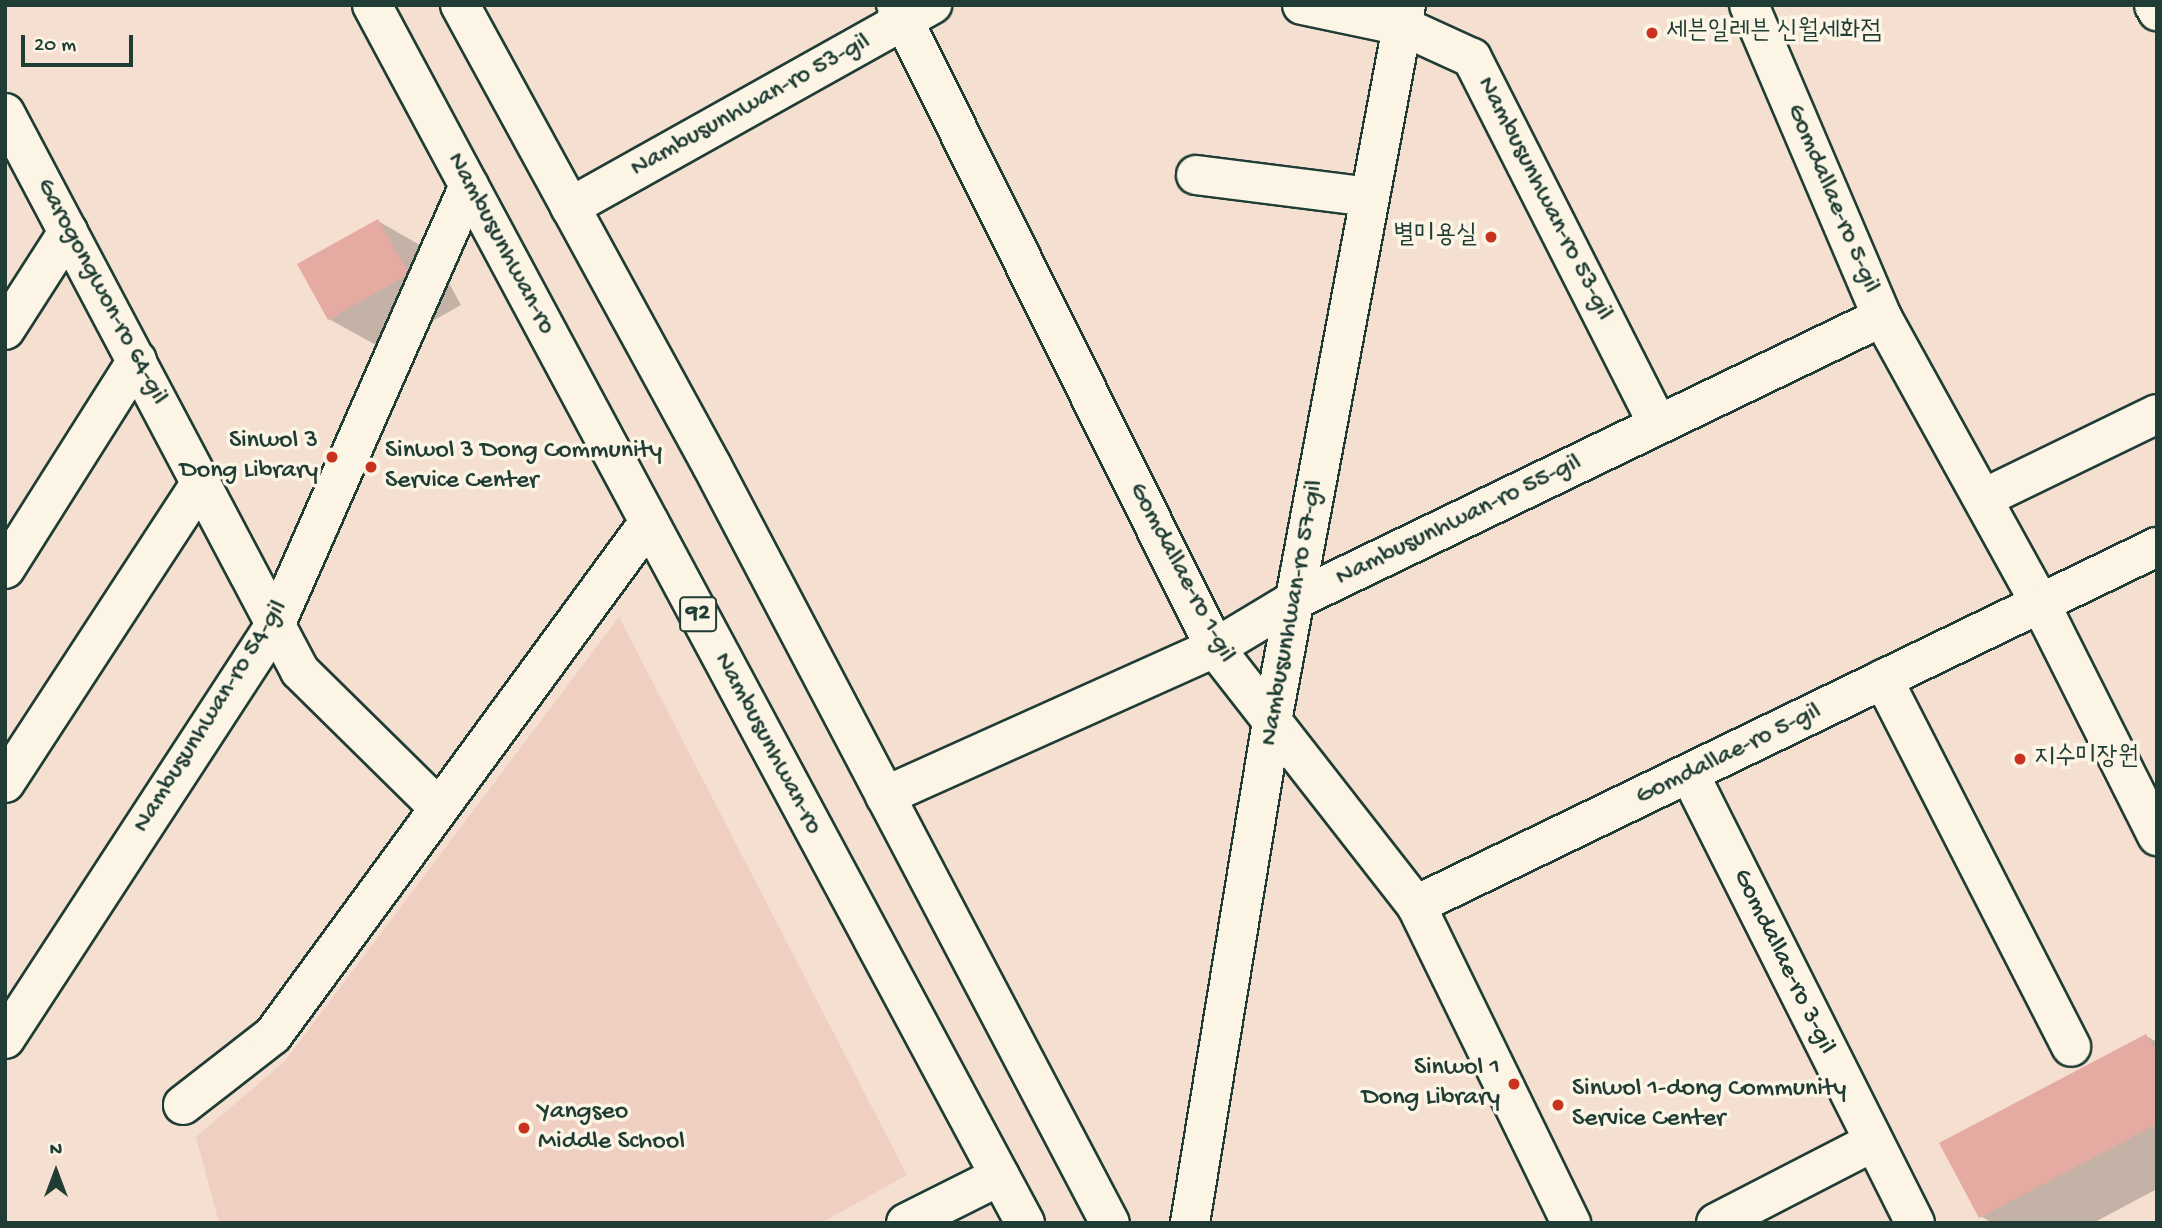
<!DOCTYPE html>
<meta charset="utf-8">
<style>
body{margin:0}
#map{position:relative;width:2162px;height:1228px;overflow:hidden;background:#f5dfd1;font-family:"Gochi Hand","Poor Story",sans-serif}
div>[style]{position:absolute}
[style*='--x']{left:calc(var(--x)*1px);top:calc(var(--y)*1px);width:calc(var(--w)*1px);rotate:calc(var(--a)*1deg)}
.built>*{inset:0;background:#f0cfc3}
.shadow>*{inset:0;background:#0003}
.building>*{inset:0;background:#e5aba3}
.roads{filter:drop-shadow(2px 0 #1f3d34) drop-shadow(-2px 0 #1f3d34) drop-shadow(0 2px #1f3d34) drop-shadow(0 -2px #1f3d34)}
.minor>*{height:38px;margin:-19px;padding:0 19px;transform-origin:19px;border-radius:19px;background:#fcf5e5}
.major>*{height:38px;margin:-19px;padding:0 19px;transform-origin:19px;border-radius:19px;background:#fcf5e5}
.dots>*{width:19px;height:19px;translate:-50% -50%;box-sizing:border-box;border:4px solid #fcf5e5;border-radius:50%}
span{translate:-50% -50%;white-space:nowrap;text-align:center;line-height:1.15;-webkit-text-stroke:7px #fcf5e5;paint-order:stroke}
.shield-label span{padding:2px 5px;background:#fcf5e5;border:2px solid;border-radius:5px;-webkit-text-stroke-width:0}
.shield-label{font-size:24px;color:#1f3d34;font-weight:700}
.poi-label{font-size:26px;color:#1f3d34}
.left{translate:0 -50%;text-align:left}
.right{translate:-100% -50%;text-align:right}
.street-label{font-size:26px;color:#1f3d34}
.frame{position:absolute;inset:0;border:7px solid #1f3d34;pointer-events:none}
.north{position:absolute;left:21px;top:1137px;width:70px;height:70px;-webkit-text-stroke:5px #fcf5e5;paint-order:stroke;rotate:0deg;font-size:19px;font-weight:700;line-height:28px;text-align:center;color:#1f3d34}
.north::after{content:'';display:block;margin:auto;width:24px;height:32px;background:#1f3d34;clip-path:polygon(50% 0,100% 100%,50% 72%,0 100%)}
.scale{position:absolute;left:21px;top:35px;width:112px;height:32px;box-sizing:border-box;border:4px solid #1f3d34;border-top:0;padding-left:9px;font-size:21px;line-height:24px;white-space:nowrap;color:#1f3d34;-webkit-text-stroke:5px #fcf5e5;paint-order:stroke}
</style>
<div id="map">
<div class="built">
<i style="clip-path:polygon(619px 617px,907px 1175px,821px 1223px,219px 1223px,196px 1137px,285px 1061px)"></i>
</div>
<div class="shadow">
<i style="clip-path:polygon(378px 221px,432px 252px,461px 305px,383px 349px,329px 319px)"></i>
<i style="clip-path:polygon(2146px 1036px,2157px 1042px,2157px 1189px,2093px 1223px,1992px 1223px,1981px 1216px)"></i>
</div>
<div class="building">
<i style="clip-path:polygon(378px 219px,409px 274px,328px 320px,297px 264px)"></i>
<i style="clip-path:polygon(2146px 1034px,2157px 1054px,2157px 1124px,1979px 1218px,1939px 1143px)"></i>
</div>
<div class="roads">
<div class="minor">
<i style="--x:896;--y:5;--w:718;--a:63.61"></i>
<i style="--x:1215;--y:648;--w:326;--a:52"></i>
<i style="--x:1416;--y:905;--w:354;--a:64"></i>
<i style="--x:1302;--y:5;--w:102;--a:11.9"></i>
<i style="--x:1402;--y:26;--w:77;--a:24.6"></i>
<i style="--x:1472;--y:58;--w:411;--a:63.1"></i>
<i style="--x:1749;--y:5;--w:339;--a:66.9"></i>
<i style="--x:1882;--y:317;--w:327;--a:61.1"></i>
<i style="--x:2040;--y:603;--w:261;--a:63.3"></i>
<i style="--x:2154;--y:5;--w:7;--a:63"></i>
<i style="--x:5;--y:113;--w:631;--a:62.14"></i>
<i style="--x:300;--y:671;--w:195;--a:44.6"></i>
<i style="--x:1196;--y:175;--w:175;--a:7.2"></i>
<i style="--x:570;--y:207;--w:415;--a:-29.2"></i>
<i style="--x:5;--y:330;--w:117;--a:-57.3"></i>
<i style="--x:1984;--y:498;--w:192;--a:-25.9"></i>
<i style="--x:5;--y:569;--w:247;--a:-57.7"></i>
<i style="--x:1883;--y:679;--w:413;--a:62.9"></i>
<i style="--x:1690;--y:775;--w:501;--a:63.33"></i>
<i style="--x:5;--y:783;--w:359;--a:-56.9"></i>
<i style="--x:885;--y:796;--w:362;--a:-24.2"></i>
<i style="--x:1215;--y:648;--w:93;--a:-31"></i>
<i style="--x:1295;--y:600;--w:652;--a:-25.74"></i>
<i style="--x:1416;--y:905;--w:823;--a:-25.79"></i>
<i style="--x:5;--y:1039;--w:496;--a:-56.9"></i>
<i style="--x:276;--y:623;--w:478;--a:-66.2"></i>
<i style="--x:183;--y:1105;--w:114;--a:-37.9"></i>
<i style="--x:273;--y:1035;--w:636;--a:-53.76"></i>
<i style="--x:906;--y:1223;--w:105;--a:-26.6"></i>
<i style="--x:1190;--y:1223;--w:509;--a:-80.72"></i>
<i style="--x:1272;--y:721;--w:728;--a:-79.4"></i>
<i style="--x:1716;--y:1223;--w:177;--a:-27.3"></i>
</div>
<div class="major">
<i style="--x:372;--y:5;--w:1382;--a:61.8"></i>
<i style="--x:460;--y:5;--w:525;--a:61.34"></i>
<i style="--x:712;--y:466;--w:855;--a:62.27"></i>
</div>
</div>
<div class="dots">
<i style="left:1652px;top:33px;background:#c8321e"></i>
<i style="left:1491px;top:237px;background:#c8321e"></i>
<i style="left:332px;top:457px;background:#c8321e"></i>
<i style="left:371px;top:467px;background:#c8321e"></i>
<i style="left:2020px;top:759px;background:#c8321e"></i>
<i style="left:1514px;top:1084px;background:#c8321e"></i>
<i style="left:1558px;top:1105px;background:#c8321e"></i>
<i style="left:524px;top:1128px;background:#c8321e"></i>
</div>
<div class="shield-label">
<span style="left:698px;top:614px">92</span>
</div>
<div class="poi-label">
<span class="left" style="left:1666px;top:33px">세븐일레븐 신월세화점</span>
<span class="right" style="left:1477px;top:237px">별미용실</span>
<span class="right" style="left:318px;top:457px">Sinwol 3<br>Dong Library</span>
<span class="left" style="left:385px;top:467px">Sinwol 3 Dong Community<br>Service Center</span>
<span class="left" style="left:2034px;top:759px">지수미장원</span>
<span class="right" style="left:1500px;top:1084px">Sinwol 1<br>Dong Library</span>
<span class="left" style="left:1572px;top:1105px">Sinwol 1-dong Community<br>Service Center</span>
<span class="left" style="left:538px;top:1128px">Yangseo<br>Middle School</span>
</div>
<div class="street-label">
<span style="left:751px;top:106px;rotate:-29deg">Nambusunhwan-ro 53-gil</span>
<span style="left:1544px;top:199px;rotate:63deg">Nambusunhwan-ro 53-gil</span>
<span style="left:1832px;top:199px;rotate:67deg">Gomdallae-ro 5-gil</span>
<span style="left:500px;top:244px;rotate:62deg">Nambusunhwan-ro</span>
<span style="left:101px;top:292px;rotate:62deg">Garogongwon-ro 64-gil</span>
<span style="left:1459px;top:521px;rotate:-26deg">Nambusunhwan-ro 55-gil</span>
<span style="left:1181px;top:573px;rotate:62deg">Gomdallae-ro 1-gil</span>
<span style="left:1293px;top:613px;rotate:-80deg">Nambusunhwan-ro 57-gil</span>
<span style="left:211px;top:717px;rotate:-58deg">Nambusunhwan-ro 54-gil</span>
<span style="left:767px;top:744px;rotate:62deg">Nambusunhwan-ro</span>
<span style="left:1729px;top:755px;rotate:-26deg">Gomdallae-ro 5-gil</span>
<span style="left:1783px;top:962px;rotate:64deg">Gomdallae-ro 3-gil</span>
</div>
<div class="frame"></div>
<div class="north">N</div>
<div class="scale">20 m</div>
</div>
